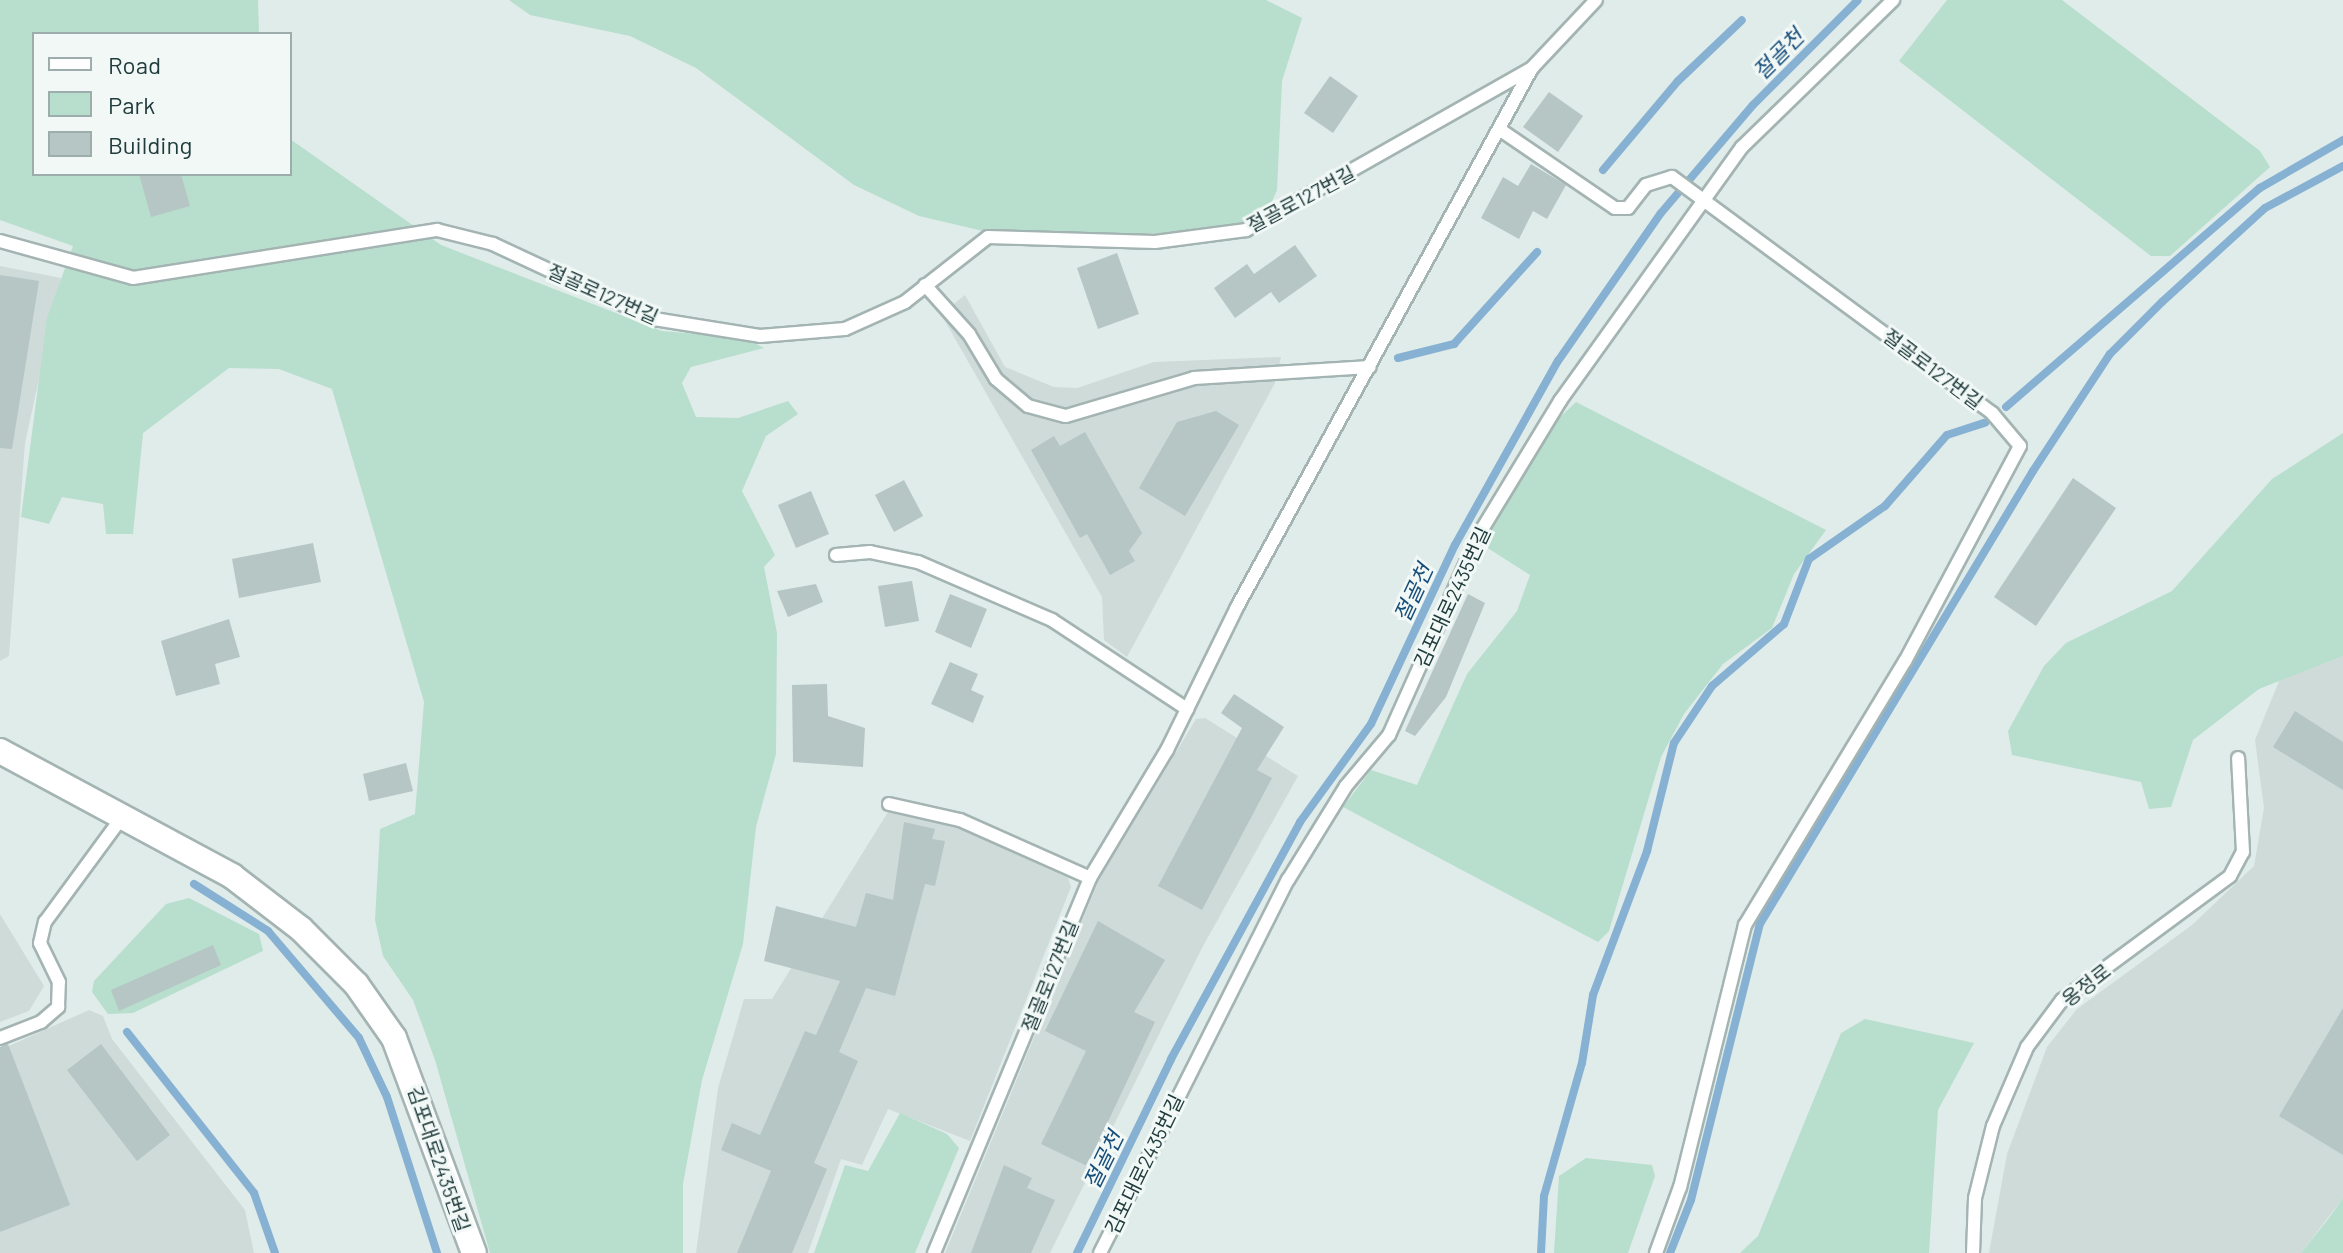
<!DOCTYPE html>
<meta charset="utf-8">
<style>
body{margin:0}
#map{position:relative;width:2343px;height:1253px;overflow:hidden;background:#e0ecea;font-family:Barlow,"Noto Sans KR",sans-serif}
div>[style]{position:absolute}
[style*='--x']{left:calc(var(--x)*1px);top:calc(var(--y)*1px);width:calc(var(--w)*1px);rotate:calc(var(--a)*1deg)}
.built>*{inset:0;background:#cedbd9}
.green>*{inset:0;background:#b8decd}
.stream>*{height:8px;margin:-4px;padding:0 4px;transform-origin:4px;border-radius:4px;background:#86b1d3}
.building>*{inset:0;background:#b5c6c4}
.roads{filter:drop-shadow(2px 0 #a3b4b2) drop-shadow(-2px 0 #a3b4b2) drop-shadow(0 2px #a3b4b2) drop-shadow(0 -2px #a3b4b2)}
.lane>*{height:12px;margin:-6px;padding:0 6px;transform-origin:6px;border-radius:6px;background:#fff}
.secondary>*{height:24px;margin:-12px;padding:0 12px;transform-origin:12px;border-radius:12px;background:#fff}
span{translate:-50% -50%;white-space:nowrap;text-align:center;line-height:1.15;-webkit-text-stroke:6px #f1f8f6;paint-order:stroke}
.street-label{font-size:20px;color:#203c3c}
.water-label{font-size:22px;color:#184e7a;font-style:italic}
.legend{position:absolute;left:32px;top:32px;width:260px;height:144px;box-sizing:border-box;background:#f1f8f6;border:2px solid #9dadac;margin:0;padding:10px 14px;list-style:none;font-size:24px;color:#203c3c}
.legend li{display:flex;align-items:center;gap:16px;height:40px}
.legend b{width:40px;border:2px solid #9dadac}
</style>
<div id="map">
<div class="built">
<i style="clip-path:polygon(0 266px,61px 278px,25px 443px,9px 656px,0 661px)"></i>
<i style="clip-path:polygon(965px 295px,1005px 367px,1054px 387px,1077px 388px,1154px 362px,1281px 357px,1275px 383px,1127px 657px,1104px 640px,1102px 597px,941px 314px)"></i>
<i style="clip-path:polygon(2343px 656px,2343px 1198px,2301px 1253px,1989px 1253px,2007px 1154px,2047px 1047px,2077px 1009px,2192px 925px,2254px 866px,2264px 808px,2255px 740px,2279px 681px)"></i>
<i style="clip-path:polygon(1205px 718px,1298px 776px,1202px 948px,1050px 1253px,945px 1253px,1099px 880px,1196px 719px)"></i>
<i style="clip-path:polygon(888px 812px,957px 827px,1068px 878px,1071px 887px,970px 1141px,888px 1109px,862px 1165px,841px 1159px,808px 1253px,696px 1253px,718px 1088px,744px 999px,772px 999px)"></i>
<i style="clip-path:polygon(0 914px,44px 986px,29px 1011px,0 1022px)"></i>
<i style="clip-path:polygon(89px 1010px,103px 1016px,112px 1039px,245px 1210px,254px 1253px,0 1253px,0 1050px)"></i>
</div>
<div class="green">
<i style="clip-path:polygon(0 0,258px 0,259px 34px,34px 34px,34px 174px,290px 174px,290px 139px,441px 245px,662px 331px,745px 338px,764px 348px,691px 367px,682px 383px,696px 417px,738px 418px,788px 401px,798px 414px,766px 436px,742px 491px,775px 555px,764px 567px,777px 633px,776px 754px,756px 827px,743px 944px,702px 1080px,683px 1184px,683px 1253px,490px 1253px,435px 1060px,413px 1000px,383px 956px,375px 920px,380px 829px,415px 814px,424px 702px,332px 389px,279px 369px,229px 368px,143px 433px,133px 534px,106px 534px,103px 504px,62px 497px,49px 524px,21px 517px,47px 318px,73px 246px,0 220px)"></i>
<i style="clip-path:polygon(509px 0,1266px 0,1302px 18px,1282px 81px,1277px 190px,1266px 215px,1229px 230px,1078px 237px,983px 231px,919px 216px,854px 185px,696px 68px,630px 36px,530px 15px)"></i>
<i style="clip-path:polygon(1947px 0,2062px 0,2260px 151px,2270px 167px,2170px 256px,2151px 256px,1899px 61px)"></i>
<i style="clip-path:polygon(1576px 402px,1826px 530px,1794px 574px,1772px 628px,1723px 664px,1684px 714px,1661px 757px,1609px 931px,1598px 942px,1343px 807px,1371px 770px,1417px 785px,1467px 674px,1517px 611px,1530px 575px,1483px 545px,1556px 421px)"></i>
<i style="clip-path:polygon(2343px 433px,2343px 656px,2259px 689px,2193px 740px,2171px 807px,2149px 809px,2141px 782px,2012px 755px,2008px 731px,2044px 666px,2066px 643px,2172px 591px,2272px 479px)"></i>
<i style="clip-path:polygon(189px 898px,259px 934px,263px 951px,133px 1013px,108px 1014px,92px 992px,94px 981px,166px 904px)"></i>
<i style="clip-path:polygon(1865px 1019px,1974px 1043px,1938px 1110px,1929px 1253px,1740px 1253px,1758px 1236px,1841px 1033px)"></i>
<i style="clip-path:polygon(900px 1113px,947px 1134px,959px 1148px,915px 1253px,814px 1253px,845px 1165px,868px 1171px)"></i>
<i style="clip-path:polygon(1586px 1158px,1652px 1165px,1655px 1176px,1628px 1253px,1554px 1253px,1559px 1176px)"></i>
<i style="clip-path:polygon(2343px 1198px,2343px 1253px,2301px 1253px,2329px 1218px)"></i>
</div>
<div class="stream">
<i style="--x:1603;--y:170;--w:116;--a:-49.9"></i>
<i style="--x:1678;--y:81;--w:88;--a:-43.6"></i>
<i style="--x:1398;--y:358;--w:58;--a:-14"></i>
<i style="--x:1454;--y:344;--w:124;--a:-47.9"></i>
<i style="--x:2006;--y:407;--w:335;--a:-40.8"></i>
<i style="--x:2260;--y:188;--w:96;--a:-30"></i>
<i style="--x:194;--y:884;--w:88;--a:32.4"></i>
<i style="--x:268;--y:931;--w:140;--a:49.6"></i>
<i style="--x:359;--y:1038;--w:65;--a:64.6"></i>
<i style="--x:387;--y:1097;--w:164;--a:72.2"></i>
<i style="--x:127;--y:1032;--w:205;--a:51.7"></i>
<i style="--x:254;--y:1193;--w:64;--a:70.7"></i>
<i style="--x:1077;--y:1253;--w:216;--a:-64.1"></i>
<i style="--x:1171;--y:1059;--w:270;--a:-61.4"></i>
<i style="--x:1300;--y:822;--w:121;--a:-54.1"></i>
<i style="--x:1371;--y:724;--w:198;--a:-64.9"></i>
<i style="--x:1455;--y:545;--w:211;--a:-60.8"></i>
<i style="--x:1558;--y:361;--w:180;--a:-55.2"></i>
<i style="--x:1661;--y:213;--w:142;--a:-49.6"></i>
<i style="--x:1753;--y:105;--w:148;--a:-45"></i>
<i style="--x:1541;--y:1253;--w:57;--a:-87"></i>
<i style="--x:1544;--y:1196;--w:138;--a:-74.1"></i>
<i style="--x:1582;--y:1063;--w:69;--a:-80.8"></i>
<i style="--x:1593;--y:995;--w:154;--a:-69.4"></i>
<i style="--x:1647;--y:851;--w:111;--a:-76"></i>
<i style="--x:1674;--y:743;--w:69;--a:-56.3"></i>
<i style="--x:1712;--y:686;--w:95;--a:-40.7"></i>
<i style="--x:1784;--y:624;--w:70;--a:-69"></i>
<i style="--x:1809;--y:559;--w:93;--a:-34.9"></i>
<i style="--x:1885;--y:506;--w:94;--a:-48.9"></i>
<i style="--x:1947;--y:435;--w:40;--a:-18"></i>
<i style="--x:1670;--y:1253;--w:57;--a:-68.4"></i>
<i style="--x:1691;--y:1200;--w:284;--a:-76"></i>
<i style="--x:1760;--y:924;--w:529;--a:-58.92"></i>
<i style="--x:2033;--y:471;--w:140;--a:-56.7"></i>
<i style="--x:2110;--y:354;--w:74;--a:-45"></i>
<i style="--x:2162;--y:302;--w:139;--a:-42.4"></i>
<i style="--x:2265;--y:208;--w:89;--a:-28.3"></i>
</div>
<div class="building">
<i style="clip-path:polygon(1330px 76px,1358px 96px,1333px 133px,1304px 113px)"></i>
<i style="clip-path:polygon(1549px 92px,1583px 116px,1558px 152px,1523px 127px)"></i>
<i style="clip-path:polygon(1531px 164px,1566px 185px,1547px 219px,1533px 211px,1519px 239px,1481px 218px,1503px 177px,1518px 186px)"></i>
<i style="clip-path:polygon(139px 174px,181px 174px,190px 206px,151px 217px)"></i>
<i style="clip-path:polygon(1295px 245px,1317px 276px,1279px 303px,1271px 292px,1235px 318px,1214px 288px,1247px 264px,1254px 274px)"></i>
<i style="clip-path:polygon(1117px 253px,1139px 314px,1098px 329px,1077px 268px)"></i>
<i style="clip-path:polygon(0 275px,39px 281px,12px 449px,0 448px)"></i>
<i style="clip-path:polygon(1216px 411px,1239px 425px,1185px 516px,1139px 488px,1177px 422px)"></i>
<i style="clip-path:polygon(1085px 432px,1142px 533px,1129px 551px,1135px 561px,1110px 575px,1087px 534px,1080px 538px,1031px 450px,1054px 436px,1060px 446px)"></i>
<i style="clip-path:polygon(2073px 478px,2116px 508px,2036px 626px,1994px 597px)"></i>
<i style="clip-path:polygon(904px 480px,923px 516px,894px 532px,875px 495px)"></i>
<i style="clip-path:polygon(811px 491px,829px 534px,796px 548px,778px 505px)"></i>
<i style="clip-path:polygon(313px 543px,321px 582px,239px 598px,232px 559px)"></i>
<i style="clip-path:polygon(912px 581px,919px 621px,885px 627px,878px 586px)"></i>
<i style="clip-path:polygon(816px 584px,823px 602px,788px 617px,777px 591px)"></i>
<i style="clip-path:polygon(950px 594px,987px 609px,971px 648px,935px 632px)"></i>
<i style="clip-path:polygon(1468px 594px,1485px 603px,1446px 697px,1415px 736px,1405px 731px)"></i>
<i style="clip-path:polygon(229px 619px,240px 657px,215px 664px,220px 684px,176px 696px,161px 641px)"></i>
<i style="clip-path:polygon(950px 662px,978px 674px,971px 690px,984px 696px,973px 723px,931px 704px)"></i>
<i style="clip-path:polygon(827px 684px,828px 716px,865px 728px,863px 767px,793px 762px,792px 685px)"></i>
<i style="clip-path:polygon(1234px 694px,1284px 727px,1257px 770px,1272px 778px,1202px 910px,1158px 886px,1242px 728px,1221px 713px)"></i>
<i style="clip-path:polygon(2295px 711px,2343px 742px,2343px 790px,2273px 747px)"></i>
<i style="clip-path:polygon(406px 763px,413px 791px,369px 801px,363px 774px)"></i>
<i style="clip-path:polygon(904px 822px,935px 829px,932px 839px,945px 841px,935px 886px,925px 884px,895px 996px,866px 988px,839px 1052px,858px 1061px,814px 1163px,827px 1169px,792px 1253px,737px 1253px,771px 1171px,721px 1150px,732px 1123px,760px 1135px,805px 1031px,816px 1035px,840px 981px,764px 961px,776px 906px,856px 927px,866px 893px,893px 900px)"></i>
<i style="clip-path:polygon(1098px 921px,1165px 960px,1134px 1012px,1155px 1022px,1087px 1166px,1041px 1144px,1086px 1051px,1045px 1031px)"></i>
<i style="clip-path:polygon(213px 945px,221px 965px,119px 1011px,111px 990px)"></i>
<i style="clip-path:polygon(2343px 1008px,2343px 1155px,2279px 1116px)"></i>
<i style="clip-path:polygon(8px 1044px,70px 1205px,0 1232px,0 1047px)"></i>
<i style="clip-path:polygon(101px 1044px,170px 1135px,137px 1161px,67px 1070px)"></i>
<i style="clip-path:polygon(1004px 1165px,1032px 1178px,1027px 1188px,1055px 1200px,1031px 1253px,971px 1253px)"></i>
</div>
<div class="roads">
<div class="lane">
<i style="--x:1499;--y:129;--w:140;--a:34.3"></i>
<i style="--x:1615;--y:208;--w:13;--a:0"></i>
<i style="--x:1628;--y:208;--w:29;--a:-52"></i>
<i style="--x:1646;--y:185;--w:27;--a:-17"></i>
<i style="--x:1672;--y:177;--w:398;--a:36.4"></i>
<i style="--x:1992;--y:413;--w:43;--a:49.7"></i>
<i style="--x:2020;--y:446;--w:244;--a:118.1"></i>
<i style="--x:1905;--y:661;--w:309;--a:121.2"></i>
<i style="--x:1745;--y:925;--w:270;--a:103.9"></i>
<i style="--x:1680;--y:1187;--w:70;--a:110"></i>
<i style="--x:0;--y:241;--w:138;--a:15.5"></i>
<i style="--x:133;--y:278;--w:308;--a:-9"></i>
<i style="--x:437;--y:230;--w:58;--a:14"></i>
<i style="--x:493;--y:244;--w:178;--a:25"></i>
<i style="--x:654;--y:319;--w:107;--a:9.1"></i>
<i style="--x:760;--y:336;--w:85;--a:-4.7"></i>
<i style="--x:845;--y:329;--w:66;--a:-24.2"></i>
<i style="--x:905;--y:302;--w:105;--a:-38.1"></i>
<i style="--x:988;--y:237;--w:167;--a:1.7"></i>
<i style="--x:1155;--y:242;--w:92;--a:-7.5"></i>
<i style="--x:1246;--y:230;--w:329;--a:-29.5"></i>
<i style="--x:925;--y:285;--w:66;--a:48.1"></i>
<i style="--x:969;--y:334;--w:52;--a:59"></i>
<i style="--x:996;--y:379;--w:42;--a:40.2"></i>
<i style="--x:1028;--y:406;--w:39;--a:15"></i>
<i style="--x:1066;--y:416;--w:134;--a:-16.5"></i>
<i style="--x:1194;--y:378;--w:176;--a:-3.6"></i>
<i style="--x:836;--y:555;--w:34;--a:-5"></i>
<i style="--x:870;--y:552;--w:49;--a:11.8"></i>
<i style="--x:918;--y:562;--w:146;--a:23.4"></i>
<i style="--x:1052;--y:620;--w:162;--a:33.4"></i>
<i style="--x:889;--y:804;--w:73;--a:12.7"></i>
<i style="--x:960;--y:820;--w:142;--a:24"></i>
<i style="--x:0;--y:1038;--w:44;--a:-21.3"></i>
<i style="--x:41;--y:1022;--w:23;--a:-41"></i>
<i style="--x:58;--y:1007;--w:25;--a:-88"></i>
<i style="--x:59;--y:982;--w:43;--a:-116"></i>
<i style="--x:40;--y:943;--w:22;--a:-77"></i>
<i style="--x:45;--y:922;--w:132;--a:-53.7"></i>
<i style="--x:934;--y:1253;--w:406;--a:-67.4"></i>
<i style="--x:1090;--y:878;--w:149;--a:-59"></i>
<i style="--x:1167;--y:750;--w:159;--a:-63.9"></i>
<i style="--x:1237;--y:607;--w:614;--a:-61.31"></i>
<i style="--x:1532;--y:68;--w:93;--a:-46.7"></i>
<i style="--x:1100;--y:1253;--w:418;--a:-63.3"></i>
<i style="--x:1288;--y:880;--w:110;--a:-58.3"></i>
<i style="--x:1346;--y:786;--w:67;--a:-49.9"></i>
<i style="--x:1389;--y:735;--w:218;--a:-65.9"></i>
<i style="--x:1478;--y:536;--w:158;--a:-58.7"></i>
<i style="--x:1560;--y:401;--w:312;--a:-54.4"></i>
<i style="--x:1742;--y:147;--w:211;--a:-44.2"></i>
<i style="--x:1973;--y:1253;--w:55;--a:-87.9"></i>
<i style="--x:1975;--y:1198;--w:74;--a:-76"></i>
<i style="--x:1993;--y:1126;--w:86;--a:-66.7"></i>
<i style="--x:2027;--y:1047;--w:59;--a:-53.3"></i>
<i style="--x:2062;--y:1000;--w:209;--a:-36.4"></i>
<i style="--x:2230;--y:876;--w:27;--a:-62"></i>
<i style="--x:2243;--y:852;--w:94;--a:-93"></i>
</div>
<div class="secondary">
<i style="--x:0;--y:751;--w:264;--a:28.3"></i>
<i style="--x:232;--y:876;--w:87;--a:37.5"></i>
<i style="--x:301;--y:929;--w:78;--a:45"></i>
<i style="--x:356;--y:984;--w:66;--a:54.9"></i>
<i style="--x:394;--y:1038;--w:229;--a:69.6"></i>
</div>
</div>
<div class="street-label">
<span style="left:1301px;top:199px;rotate:-28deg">절골로127번길</span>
<span style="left:603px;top:294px;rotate:24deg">절골로127번길</span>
<span style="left:1933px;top:369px;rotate:37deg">절골로127번길</span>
<span style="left:1452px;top:597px;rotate:-65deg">김포대로2435번길</span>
<span style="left:1050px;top:976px;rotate:-68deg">절골로127번길</span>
<span style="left:2086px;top:985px;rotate:-38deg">옹정로</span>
<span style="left:439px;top:1159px;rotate:71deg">김포대로2435번길</span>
<span style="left:1144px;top:1164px;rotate:-64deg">김포대로2435번길</span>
</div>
<div class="water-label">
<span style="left:1778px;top:54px;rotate:-45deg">절골천</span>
<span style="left:1413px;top:593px;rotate:-65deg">절골천</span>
<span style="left:1103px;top:1160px;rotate:-64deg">절골천</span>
</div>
<ul class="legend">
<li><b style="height:10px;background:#fff"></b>Road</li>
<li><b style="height:22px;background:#b8decd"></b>Park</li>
<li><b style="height:22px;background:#b5c6c4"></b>Building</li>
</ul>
</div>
